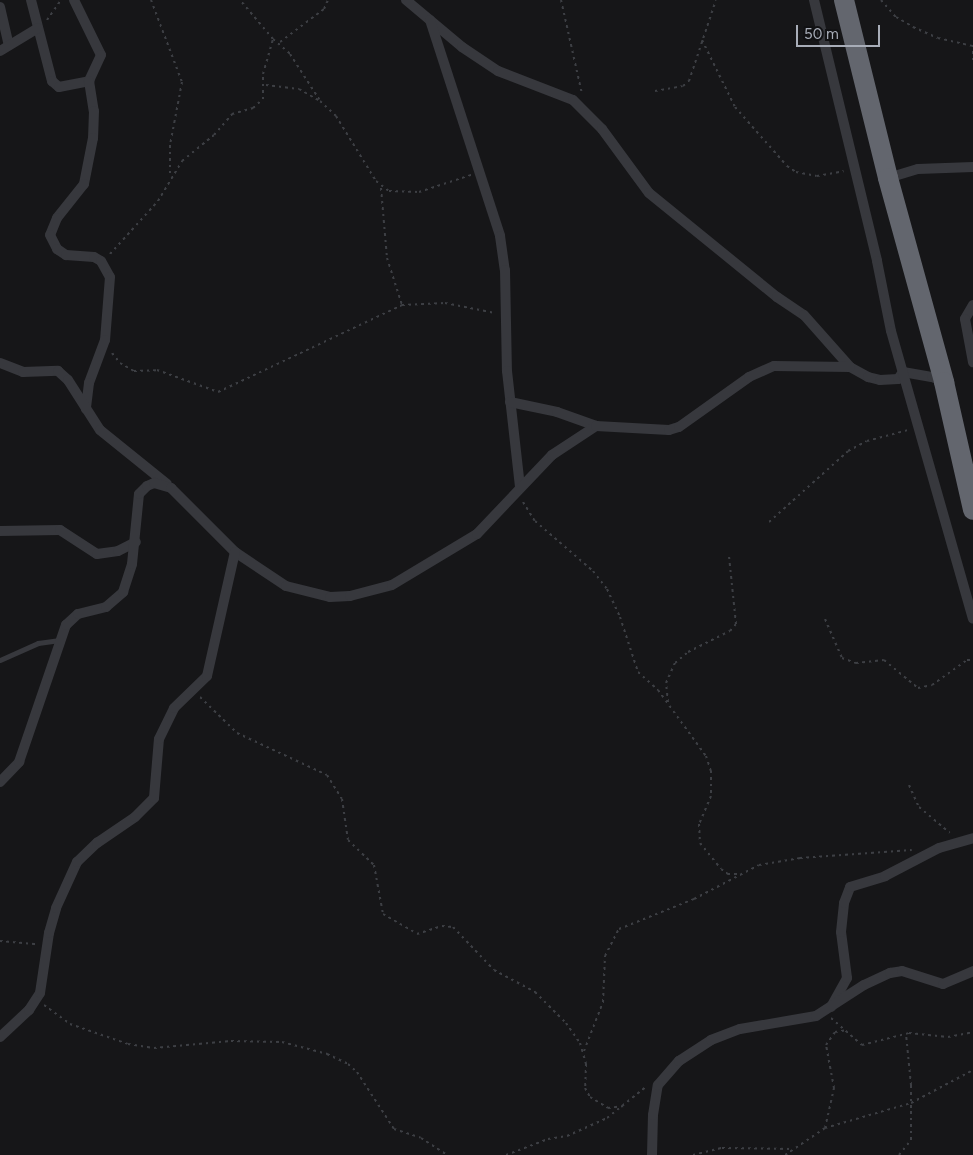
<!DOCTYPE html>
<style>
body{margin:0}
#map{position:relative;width:973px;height:1155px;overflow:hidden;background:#161618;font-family:Figtree,sans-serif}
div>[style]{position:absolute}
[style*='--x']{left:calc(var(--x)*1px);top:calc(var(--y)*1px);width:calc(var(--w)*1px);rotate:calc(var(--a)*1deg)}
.path>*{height:2px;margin-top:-1px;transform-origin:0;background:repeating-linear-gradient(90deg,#3d3f44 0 2.5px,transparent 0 6.5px)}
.lane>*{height:5px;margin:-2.5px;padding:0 2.5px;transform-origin:2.5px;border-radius:2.5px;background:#37383d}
.street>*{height:10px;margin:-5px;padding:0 5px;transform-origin:5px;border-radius:5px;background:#37383d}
.highway>*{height:20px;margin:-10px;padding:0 10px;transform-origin:10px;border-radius:10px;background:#63666e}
span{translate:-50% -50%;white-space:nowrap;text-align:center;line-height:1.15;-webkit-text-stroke:4px #111113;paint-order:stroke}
.scale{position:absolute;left:796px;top:25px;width:84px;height:22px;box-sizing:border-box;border:2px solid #a8adb8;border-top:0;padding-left:6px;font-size:15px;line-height:18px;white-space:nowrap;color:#a8adb8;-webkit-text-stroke:4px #111113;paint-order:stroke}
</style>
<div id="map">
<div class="path">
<i style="--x:151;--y:0;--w:88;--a:69.3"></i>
<i style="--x:182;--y:82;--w:64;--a:100.8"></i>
<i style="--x:170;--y:145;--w:29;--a:90"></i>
<i style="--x:561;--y:0;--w:96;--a:77.4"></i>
<i style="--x:881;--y:0;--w:23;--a:49"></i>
<i style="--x:896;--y:17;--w:20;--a:30"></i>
<i style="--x:913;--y:27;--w:27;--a:24"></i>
<i style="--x:938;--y:38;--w:35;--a:13"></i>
<i style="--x:47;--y:20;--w:24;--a:-55"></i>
<i style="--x:273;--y:39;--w:23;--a:41"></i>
<i style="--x:290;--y:54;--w:54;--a:57.2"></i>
<i style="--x:702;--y:40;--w:75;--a:63.8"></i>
<i style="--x:735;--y:107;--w:79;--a:48.6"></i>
<i style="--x:787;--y:166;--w:11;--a:34"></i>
<i style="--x:796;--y:172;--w:21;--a:11"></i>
<i style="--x:817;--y:176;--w:27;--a:-10"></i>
<i style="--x:280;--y:42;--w:55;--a:-36.9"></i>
<i style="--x:324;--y:9;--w:10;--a:-66"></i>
<i style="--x:973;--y:45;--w:19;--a:90"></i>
<i style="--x:266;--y:85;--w:33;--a:7"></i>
<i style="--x:299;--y:89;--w:24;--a:30"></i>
<i style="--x:320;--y:101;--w:22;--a:43"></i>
<i style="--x:336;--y:116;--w:76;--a:58.4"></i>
<i style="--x:376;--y:181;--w:16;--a:38"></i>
<i style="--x:389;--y:191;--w:30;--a:2"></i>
<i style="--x:419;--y:192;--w:55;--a:-18.1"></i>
<i style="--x:655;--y:91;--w:28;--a:-10"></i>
<i style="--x:683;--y:86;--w:8;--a:-40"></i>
<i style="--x:689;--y:81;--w:85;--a:-71.6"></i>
<i style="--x:381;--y:188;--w:70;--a:85.1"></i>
<i style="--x:387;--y:258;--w:49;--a:72.3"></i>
<i style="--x:110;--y:254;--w:72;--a:-47.8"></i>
<i style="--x:158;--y:201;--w:47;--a:-59"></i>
<i style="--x:182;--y:161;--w:41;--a:-39.1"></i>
<i style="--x:214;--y:135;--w:28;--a:-49"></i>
<i style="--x:232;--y:114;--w:22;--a:-16"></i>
<i style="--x:253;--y:108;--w:13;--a:-42"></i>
<i style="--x:263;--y:99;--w:25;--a:-90"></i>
<i style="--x:263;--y:74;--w:36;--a:-74"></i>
<i style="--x:273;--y:39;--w:51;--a:-130.2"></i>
<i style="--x:112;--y:353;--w:13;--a:51"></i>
<i style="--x:120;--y:363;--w:16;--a:30"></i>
<i style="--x:134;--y:371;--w:23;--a:-2"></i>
<i style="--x:157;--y:370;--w:65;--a:19.8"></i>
<i style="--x:218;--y:392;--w:204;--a:-25.3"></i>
<i style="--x:402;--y:305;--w:43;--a:-2.7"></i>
<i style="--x:445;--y:303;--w:51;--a:11.3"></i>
<i style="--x:523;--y:502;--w:22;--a:58"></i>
<i style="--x:535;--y:521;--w:77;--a:40.8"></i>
<i style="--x:593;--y:571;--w:23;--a:52"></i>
<i style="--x:607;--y:589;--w:31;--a:65"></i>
<i style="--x:620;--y:617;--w:58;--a:71.9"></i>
<i style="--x:638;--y:672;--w:27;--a:42"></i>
<i style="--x:658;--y:690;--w:82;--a:54"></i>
<i style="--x:706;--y:756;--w:16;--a:72"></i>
<i style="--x:711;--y:771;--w:25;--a:90"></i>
<i style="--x:711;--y:796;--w:30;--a:113"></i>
<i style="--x:699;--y:824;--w:19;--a:87"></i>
<i style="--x:700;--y:843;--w:33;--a:51"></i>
<i style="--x:721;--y:869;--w:9;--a:36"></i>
<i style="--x:728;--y:874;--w:10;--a:0"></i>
<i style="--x:769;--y:522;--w:106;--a:-41.9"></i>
<i style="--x:848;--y:451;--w:21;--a:-28"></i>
<i style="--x:867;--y:441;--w:42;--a:-15"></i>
<i style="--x:825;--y:619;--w:43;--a:66.4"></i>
<i style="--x:842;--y:658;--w:15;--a:20"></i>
<i style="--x:856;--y:663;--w:28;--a:-6"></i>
<i style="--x:884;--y:660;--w:44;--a:39.5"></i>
<i style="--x:918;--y:688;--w:14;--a:-12"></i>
<i style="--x:932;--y:685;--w:43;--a:-35.5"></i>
<i style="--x:967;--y:660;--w:6;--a:0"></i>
<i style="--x:200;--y:697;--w:52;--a:44.2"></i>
<i style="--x:237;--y:733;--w:99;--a:25"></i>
<i style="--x:327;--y:775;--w:28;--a:58"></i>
<i style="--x:342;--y:799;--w:41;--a:81.7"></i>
<i style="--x:348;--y:840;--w:36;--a:44"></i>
<i style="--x:374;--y:865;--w:50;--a:79.6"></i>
<i style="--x:383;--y:914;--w:39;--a:30"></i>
<i style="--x:417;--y:934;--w:26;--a:-18"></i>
<i style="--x:442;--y:926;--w:11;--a:5"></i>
<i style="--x:453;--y:927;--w:59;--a:46.4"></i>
<i style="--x:494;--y:970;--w:47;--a:28.2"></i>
<i style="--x:535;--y:992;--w:44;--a:45"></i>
<i style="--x:566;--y:1023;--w:24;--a:55"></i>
<i style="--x:580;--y:1043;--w:22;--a:74"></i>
<i style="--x:586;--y:1064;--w:24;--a:92"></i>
<i style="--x:585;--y:1088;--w:10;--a:61"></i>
<i style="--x:590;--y:1097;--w:21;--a:31"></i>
<i style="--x:608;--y:1108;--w:16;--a:-7"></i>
<i style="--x:668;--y:702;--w:19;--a:-96"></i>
<i style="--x:666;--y:683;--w:22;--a:-66"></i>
<i style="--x:675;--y:663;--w:17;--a:-40"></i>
<i style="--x:688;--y:652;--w:47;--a:-26.6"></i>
<i style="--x:730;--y:631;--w:9;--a:-49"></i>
<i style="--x:736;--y:624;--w:68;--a:-95.9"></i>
<i style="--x:909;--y:785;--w:24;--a:66"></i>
<i style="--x:919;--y:807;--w:40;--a:40"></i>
<i style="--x:0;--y:941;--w:37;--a:5"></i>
<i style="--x:44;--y:1005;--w:32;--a:36"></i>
<i style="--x:70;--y:1024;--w:61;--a:19"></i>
<i style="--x:128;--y:1044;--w:26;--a:9"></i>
<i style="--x:154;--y:1048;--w:77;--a:-5.2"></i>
<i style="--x:231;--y:1041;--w:51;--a:1.1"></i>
<i style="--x:282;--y:1042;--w:47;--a:14.9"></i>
<i style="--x:327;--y:1054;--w:23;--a:25"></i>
<i style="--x:348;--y:1064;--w:12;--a:42"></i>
<i style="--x:357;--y:1072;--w:68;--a:57"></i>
<i style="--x:394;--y:1129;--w:28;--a:18"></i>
<i style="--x:421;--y:1138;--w:31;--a:33"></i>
<i style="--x:831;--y:1018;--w:41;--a:41.1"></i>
<i style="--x:862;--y:1045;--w:49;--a:-14.3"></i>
<i style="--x:909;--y:1033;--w:39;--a:6"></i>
<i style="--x:948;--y:1037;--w:25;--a:-11"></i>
<i style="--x:584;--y:1051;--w:53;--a:-68.8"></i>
<i style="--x:603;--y:1002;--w:46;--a:-87.5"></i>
<i style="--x:605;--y:956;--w:30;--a:-63"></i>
<i style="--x:619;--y:929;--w:81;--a:-21.8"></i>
<i style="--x:694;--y:899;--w:73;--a:-27.6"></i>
<i style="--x:759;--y:865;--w:42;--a:-9.7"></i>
<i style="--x:800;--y:858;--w:112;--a:-4.1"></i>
<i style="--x:825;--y:1128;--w:41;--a:-77.3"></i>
<i style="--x:834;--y:1088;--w:44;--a:-100.5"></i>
<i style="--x:826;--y:1045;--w:16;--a:-55"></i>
<i style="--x:835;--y:1032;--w:13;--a:-9"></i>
<i style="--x:506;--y:1155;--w:45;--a:-20.9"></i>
<i style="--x:548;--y:1139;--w:19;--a:-9"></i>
<i style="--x:567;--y:1136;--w:44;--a:-24.2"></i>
<i style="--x:607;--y:1118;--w:51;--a:-38.7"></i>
<i style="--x:693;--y:1155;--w:30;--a:-14"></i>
<i style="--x:722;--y:1148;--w:70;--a:0.8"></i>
<i style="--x:785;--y:1155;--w:48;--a:-34"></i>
<i style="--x:825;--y:1128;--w:90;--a:-16.2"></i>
<i style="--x:911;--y:1103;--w:70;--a:-28"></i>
<i style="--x:899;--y:1155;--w:19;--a:-51"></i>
<i style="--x:911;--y:1140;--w:55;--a:-90"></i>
<i style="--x:911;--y:1085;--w:51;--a:-95.6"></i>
</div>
<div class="lane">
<i style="--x:0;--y:660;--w:42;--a:-24.1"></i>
<i style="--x:38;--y:643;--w:22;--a:-8"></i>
</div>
<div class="street">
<i style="--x:31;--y:0;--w:84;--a:75.5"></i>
<i style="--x:52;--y:81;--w:9;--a:41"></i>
<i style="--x:59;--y:87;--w:31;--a:-11"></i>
<i style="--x:74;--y:0;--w:61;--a:63.9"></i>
<i style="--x:101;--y:55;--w:29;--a:115"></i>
<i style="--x:89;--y:81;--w:30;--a:81"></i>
<i style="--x:94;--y:111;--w:27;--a:92"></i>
<i style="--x:93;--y:138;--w:47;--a:101.1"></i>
<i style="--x:84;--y:184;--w:43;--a:128.5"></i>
<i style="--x:57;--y:218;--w:18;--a:112"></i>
<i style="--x:50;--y:235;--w:16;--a:63"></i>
<i style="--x:57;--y:249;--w:11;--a:34"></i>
<i style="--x:66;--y:255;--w:28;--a:4"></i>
<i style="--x:94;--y:257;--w:8;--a:30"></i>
<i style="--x:101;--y:261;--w:18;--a:61"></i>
<i style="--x:110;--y:277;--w:63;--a:94.5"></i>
<i style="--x:105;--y:340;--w:46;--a:110.4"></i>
<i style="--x:89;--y:383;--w:26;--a:97"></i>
<i style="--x:406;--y:0;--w:73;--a:40"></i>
<i style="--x:462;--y:47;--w:43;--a:33.7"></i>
<i style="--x:498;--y:71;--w:80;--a:21.1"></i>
<i style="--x:573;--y:100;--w:41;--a:45"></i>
<i style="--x:602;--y:129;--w:79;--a:53.7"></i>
<i style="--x:649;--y:193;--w:165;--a:39.1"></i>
<i style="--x:777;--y:297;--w:32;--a:34"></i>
<i style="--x:804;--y:315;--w:69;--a:48.5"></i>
<i style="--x:850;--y:367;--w:21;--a:29"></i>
<i style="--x:868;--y:377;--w:12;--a:14"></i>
<i style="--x:880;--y:380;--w:18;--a:-3"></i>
<i style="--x:898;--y:379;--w:9;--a:-54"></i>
<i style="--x:903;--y:372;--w:29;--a:10"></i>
<i style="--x:932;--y:377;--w:13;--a:23"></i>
<i style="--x:814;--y:0;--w:268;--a:76.4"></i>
<i style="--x:877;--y:261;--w:71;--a:78.7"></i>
<i style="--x:891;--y:331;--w:299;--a:74.1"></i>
<i style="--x:0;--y:7;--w:39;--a:77"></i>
<i style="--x:430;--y:20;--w:227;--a:72"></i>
<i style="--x:500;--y:236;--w:34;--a:82"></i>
<i style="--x:505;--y:270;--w:101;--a:88.9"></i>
<i style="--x:507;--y:371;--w:117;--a:83.6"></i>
<i style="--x:0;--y:51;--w:44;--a:-31.2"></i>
<i style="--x:888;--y:178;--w:31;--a:-17"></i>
<i style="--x:918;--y:169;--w:55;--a:-2.1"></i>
<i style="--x:973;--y:305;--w:16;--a:120"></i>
<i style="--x:965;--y:319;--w:44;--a:79.5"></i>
<i style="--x:0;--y:363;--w:25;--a:21"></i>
<i style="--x:23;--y:372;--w:35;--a:-2"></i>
<i style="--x:58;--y:371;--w:13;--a:42"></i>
<i style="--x:68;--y:380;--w:59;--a:57.4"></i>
<i style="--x:100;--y:430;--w:86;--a:38.9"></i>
<i style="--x:510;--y:402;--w:48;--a:12"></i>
<i style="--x:557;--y:412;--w:41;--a:19.7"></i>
<i style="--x:0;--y:531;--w:60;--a:-1"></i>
<i style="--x:60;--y:530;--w:44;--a:33"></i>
<i style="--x:97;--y:554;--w:21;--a:-8"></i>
<i style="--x:118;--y:551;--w:20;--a:-27"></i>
<i style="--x:0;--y:782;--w:28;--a:-46"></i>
<i style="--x:19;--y:762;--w:145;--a:-71.1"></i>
<i style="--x:66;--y:625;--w:16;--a:-43"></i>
<i style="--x:78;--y:614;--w:29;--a:-14"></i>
<i style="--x:106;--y:607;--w:23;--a:-41"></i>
<i style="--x:123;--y:592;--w:29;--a:-72"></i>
<i style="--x:132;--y:564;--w:70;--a:-84.3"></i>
<i style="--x:139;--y:494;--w:11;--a:-45"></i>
<i style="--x:147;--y:486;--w:8;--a:-23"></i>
<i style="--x:154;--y:483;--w:18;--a:16"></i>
<i style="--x:171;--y:488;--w:91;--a:45"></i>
<i style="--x:235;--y:552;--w:61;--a:33.7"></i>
<i style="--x:286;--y:586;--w:45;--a:14"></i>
<i style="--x:330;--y:597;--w:20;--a:-3"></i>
<i style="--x:350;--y:596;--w:43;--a:-14.7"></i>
<i style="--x:392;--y:585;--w:99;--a:-31"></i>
<i style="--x:477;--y:534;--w:109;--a:-46.5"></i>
<i style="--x:552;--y:455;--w:53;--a:-33.4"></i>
<i style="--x:596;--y:426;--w:73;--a:3.1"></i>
<i style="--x:669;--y:430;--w:10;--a:-17"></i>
<i style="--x:679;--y:427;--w:86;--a:-35.5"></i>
<i style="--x:749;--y:377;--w:27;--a:-24"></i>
<i style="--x:774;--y:366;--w:76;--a:0.8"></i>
<i style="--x:831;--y:1007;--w:33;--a:-61"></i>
<i style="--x:847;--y:978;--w:46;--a:-97.4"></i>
<i style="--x:841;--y:932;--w:29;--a:-84"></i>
<i style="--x:844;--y:903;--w:17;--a:-69"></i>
<i style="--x:850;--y:887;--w:37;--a:-17"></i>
<i style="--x:885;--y:876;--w:61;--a:-27.4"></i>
<i style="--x:939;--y:848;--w:35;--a:-16"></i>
<i style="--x:0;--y:1037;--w:40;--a:-43"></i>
<i style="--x:29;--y:1010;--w:20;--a:-57"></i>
<i style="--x:40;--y:993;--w:61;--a:-81.5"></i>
<i style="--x:49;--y:933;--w:26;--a:-74"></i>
<i style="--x:56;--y:908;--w:51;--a:-65.5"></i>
<i style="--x:77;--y:862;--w:28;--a:-44"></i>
<i style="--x:97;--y:843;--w:46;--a:-34.4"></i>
<i style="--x:135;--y:817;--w:27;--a:-45"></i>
<i style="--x:154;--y:798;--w:59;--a:-85.2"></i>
<i style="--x:159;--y:739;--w:34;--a:-64"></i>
<i style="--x:174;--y:708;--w:46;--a:-44.1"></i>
<i style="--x:207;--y:676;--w:127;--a:-77.3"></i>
<i style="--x:652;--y:1155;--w:40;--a:-88.6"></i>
<i style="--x:653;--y:1115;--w:30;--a:-81"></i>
<i style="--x:658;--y:1085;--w:32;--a:-49"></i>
<i style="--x:679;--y:1061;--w:38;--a:-33"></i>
<i style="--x:711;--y:1040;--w:31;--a:-21"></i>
<i style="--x:740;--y:1029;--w:77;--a:-9.7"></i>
<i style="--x:816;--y:1016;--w:57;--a:-32.9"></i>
<i style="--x:864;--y:985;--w:29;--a:-25"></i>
<i style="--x:890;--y:973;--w:12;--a:-9"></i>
<i style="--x:902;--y:971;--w:43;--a:17.6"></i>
<i style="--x:943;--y:984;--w:33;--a:-23"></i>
</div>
<div class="highway">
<i style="--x:844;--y:0;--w:183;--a:76.1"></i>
<i style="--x:888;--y:178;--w:212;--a:74.6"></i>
<i style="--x:944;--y:382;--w:131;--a:77.2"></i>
</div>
<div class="scale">50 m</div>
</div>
